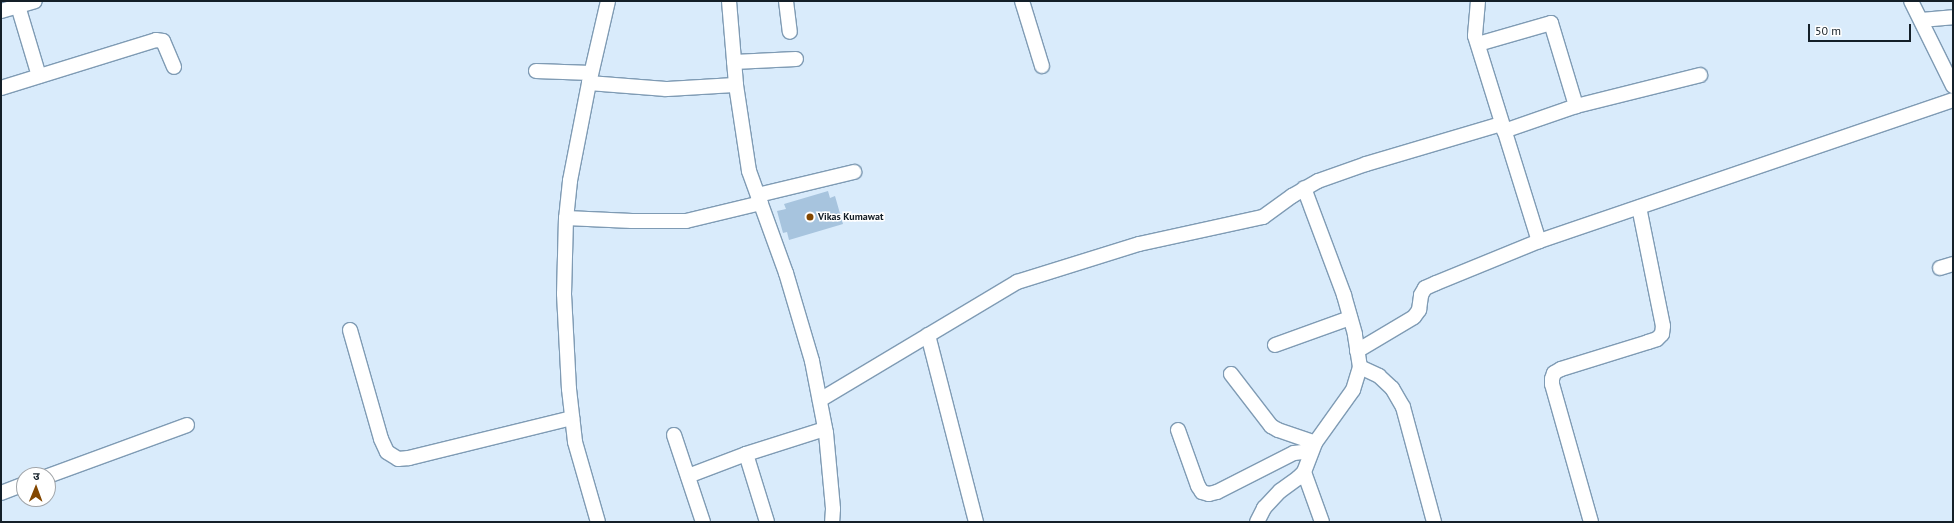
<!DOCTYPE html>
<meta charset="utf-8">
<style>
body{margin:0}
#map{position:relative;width:1954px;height:523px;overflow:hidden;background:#d9ebfb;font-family:"PT Sans","Noto Sans Devanagari",sans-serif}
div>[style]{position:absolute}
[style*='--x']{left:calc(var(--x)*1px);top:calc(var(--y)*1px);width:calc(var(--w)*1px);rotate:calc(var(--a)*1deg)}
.building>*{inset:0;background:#a7c4de}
.roads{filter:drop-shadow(1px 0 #7f9bb4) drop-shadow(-1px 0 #7f9bb4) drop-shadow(0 1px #7f9bb4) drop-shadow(0 -1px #7f9bb4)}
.minor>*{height:14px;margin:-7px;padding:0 7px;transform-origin:7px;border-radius:7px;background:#fff}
.dots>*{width:11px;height:11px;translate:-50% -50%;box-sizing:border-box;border:2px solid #fff;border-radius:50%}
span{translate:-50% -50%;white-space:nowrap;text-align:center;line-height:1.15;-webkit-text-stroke:3px #fff;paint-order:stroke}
.poi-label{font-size:10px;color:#141f28;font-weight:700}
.left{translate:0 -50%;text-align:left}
.frame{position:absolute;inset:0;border:2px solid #141f28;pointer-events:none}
.north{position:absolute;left:16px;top:467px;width:40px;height:40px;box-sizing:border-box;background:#fff;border:1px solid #a1a5a9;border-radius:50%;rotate:1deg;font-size:11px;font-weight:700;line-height:16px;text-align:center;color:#141f28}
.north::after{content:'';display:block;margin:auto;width:14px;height:18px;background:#834700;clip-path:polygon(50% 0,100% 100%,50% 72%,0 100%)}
.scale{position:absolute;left:1808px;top:24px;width:103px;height:18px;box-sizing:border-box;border:2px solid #141f28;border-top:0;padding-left:5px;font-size:12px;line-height:14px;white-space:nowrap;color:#141f28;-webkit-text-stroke:3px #fff;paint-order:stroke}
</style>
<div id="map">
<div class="building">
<i style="clip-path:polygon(828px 191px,830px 198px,835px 196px,843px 224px,789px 240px,787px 232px,783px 233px,777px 211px,786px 209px,784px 204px)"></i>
</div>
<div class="roads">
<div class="minor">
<i style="--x:608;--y:1;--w:84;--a:103"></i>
<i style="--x:589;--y:83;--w:100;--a:101"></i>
<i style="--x:570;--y:181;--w:37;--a:96"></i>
<i style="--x:566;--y:218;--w:66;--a:2.6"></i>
<i style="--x:632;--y:221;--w:54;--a:0"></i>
<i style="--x:686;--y:221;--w:77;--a:-13.5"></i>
<i style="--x:729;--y:1;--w:84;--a:85.2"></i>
<i style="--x:736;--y:85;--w:87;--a:81.4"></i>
<i style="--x:749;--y:171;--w:109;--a:70.1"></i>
<i style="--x:786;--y:273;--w:92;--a:73.5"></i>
<i style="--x:812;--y:361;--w:73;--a:79"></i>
<i style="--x:826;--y:433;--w:76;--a:84.7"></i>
<i style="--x:833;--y:509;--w:13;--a:94"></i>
<i style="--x:786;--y:1;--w:31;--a:83"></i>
<i style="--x:1022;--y:1;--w:68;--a:72.9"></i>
<i style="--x:1478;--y:1;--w:35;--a:95"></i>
<i style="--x:1475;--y:36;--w:215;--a:72.7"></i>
<i style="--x:1911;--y:1;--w:95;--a:63.7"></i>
<i style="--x:18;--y:6;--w:73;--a:73.3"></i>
<i style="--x:1;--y:11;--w:35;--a:-16"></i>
<i style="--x:1921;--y:20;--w:32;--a:-5"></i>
<i style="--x:1478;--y:44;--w:76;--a:-16"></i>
<i style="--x:1551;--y:23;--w:87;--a:73.2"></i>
<i style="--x:734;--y:62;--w:62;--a:-2.8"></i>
<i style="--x:536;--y:71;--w:55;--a:2.1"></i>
<i style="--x:589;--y:83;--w:77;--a:4.5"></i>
<i style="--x:666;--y:89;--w:70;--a:-3.3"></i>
<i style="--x:1;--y:88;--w:162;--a:-17.2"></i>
<i style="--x:156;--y:40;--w:7;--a:8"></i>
<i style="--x:163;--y:41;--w:28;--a:67"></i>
<i style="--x:1504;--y:131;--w:76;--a:-19.1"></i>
<i style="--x:1576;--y:106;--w:128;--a:-14"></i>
<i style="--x:758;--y:195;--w:99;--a:-13.5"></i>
<i style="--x:566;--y:218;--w:76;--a:91.5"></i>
<i style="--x:564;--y:294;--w:95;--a:87"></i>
<i style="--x:569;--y:389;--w:53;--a:83.5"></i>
<i style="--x:575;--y:442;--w:83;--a:74"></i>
<i style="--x:1940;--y:268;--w:14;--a:-17"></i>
<i style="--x:350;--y:330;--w:113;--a:74.1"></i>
<i style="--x:381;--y:439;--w:14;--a:65"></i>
<i style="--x:387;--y:452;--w:13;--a:32"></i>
<i style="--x:398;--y:459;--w:11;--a:-5"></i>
<i style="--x:409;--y:458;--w:168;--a:-13.8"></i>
<i style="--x:928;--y:335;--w:193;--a:75.6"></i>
<i style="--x:1275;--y:345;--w:80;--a:-19.8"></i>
<i style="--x:1357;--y:351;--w:66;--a:-30.8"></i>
<i style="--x:1414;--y:317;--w:9;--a:-54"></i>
<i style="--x:1419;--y:310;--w:15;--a:-82"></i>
<i style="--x:1421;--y:295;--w:8;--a:-60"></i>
<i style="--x:1425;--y:288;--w:12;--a:-24"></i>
<i style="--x:1436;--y:283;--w:111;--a:-22.2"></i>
<i style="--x:1539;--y:241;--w:437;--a:-18.8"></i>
<i style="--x:1360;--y:367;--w:21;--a:25"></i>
<i style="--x:1379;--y:376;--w:18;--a:43"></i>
<i style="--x:1392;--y:388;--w:22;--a:60"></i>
<i style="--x:1403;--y:407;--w:119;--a:74.9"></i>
<i style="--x:1231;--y:374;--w:66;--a:52.4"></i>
<i style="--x:1271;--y:426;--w:8;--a:30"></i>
<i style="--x:1278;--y:430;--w:39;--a:19"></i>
<i style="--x:820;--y:400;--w:230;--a:-30.9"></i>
<i style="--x:1017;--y:282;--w:128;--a:-17.3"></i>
<i style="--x:1139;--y:244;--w:127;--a:-12.3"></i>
<i style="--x:1263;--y:217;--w:36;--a:-36"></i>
<i style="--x:1292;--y:196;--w:30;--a:-30"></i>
<i style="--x:1318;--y:181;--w:51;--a:-19.5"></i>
<i style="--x:1366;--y:164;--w:141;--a:-16.5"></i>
<i style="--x:1178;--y:430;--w:59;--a:70.3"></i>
<i style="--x:1198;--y:486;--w:7;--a:56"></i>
<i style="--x:1202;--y:492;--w:7;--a:16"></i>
<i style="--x:1209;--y:494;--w:8;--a:-14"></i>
<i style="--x:1217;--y:492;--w:86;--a:-26.9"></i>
<i style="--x:1294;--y:453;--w:17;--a:-7"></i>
<i style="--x:674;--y:435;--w:92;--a:71.6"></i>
<i style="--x:746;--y:454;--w:71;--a:72.8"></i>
<i style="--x:1304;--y:472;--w:53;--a:70.2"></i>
<i style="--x:48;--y:476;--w:148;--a:-20.1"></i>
<i style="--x:688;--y:476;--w:62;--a:-20.8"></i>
<i style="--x:746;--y:454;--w:83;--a:-17.6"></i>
<i style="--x:1;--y:493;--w:25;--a:-21"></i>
<i style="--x:1257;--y:522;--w:16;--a:-63"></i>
<i style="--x:1264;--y:508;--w:23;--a:-47"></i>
<i style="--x:1280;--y:491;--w:22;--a:-36"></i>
<i style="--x:1298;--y:478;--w:8;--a:-45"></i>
<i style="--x:1304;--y:472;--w:31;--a:-69"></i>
<i style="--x:1315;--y:443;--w:65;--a:-54.4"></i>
<i style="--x:1353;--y:390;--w:24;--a:-73"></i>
<i style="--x:1360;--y:367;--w:33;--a:-99"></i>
<i style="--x:1355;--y:334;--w:41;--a:-105.8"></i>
<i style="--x:1344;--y:295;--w:114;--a:-110.5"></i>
<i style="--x:1591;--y:522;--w:143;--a:-105.8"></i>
<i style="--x:1552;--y:384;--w:5;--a:-90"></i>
<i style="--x:1552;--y:379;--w:6;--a:-72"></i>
<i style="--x:1554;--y:373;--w:8;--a:-30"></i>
<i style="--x:1561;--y:369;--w:91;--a:-17.2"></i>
<i style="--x:1648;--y:342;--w:9;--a:-18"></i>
<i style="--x:1657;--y:339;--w:7;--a:-45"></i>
<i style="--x:1662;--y:334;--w:8;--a:-83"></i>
<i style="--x:1663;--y:326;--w:121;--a:-101.4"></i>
</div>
</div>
<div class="dots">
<i style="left:810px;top:217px;background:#834700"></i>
</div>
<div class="poi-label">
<span class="left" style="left:818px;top:217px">Vikas Kumawat</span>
</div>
<div class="frame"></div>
<div class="north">उ</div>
<div class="scale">50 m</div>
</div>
